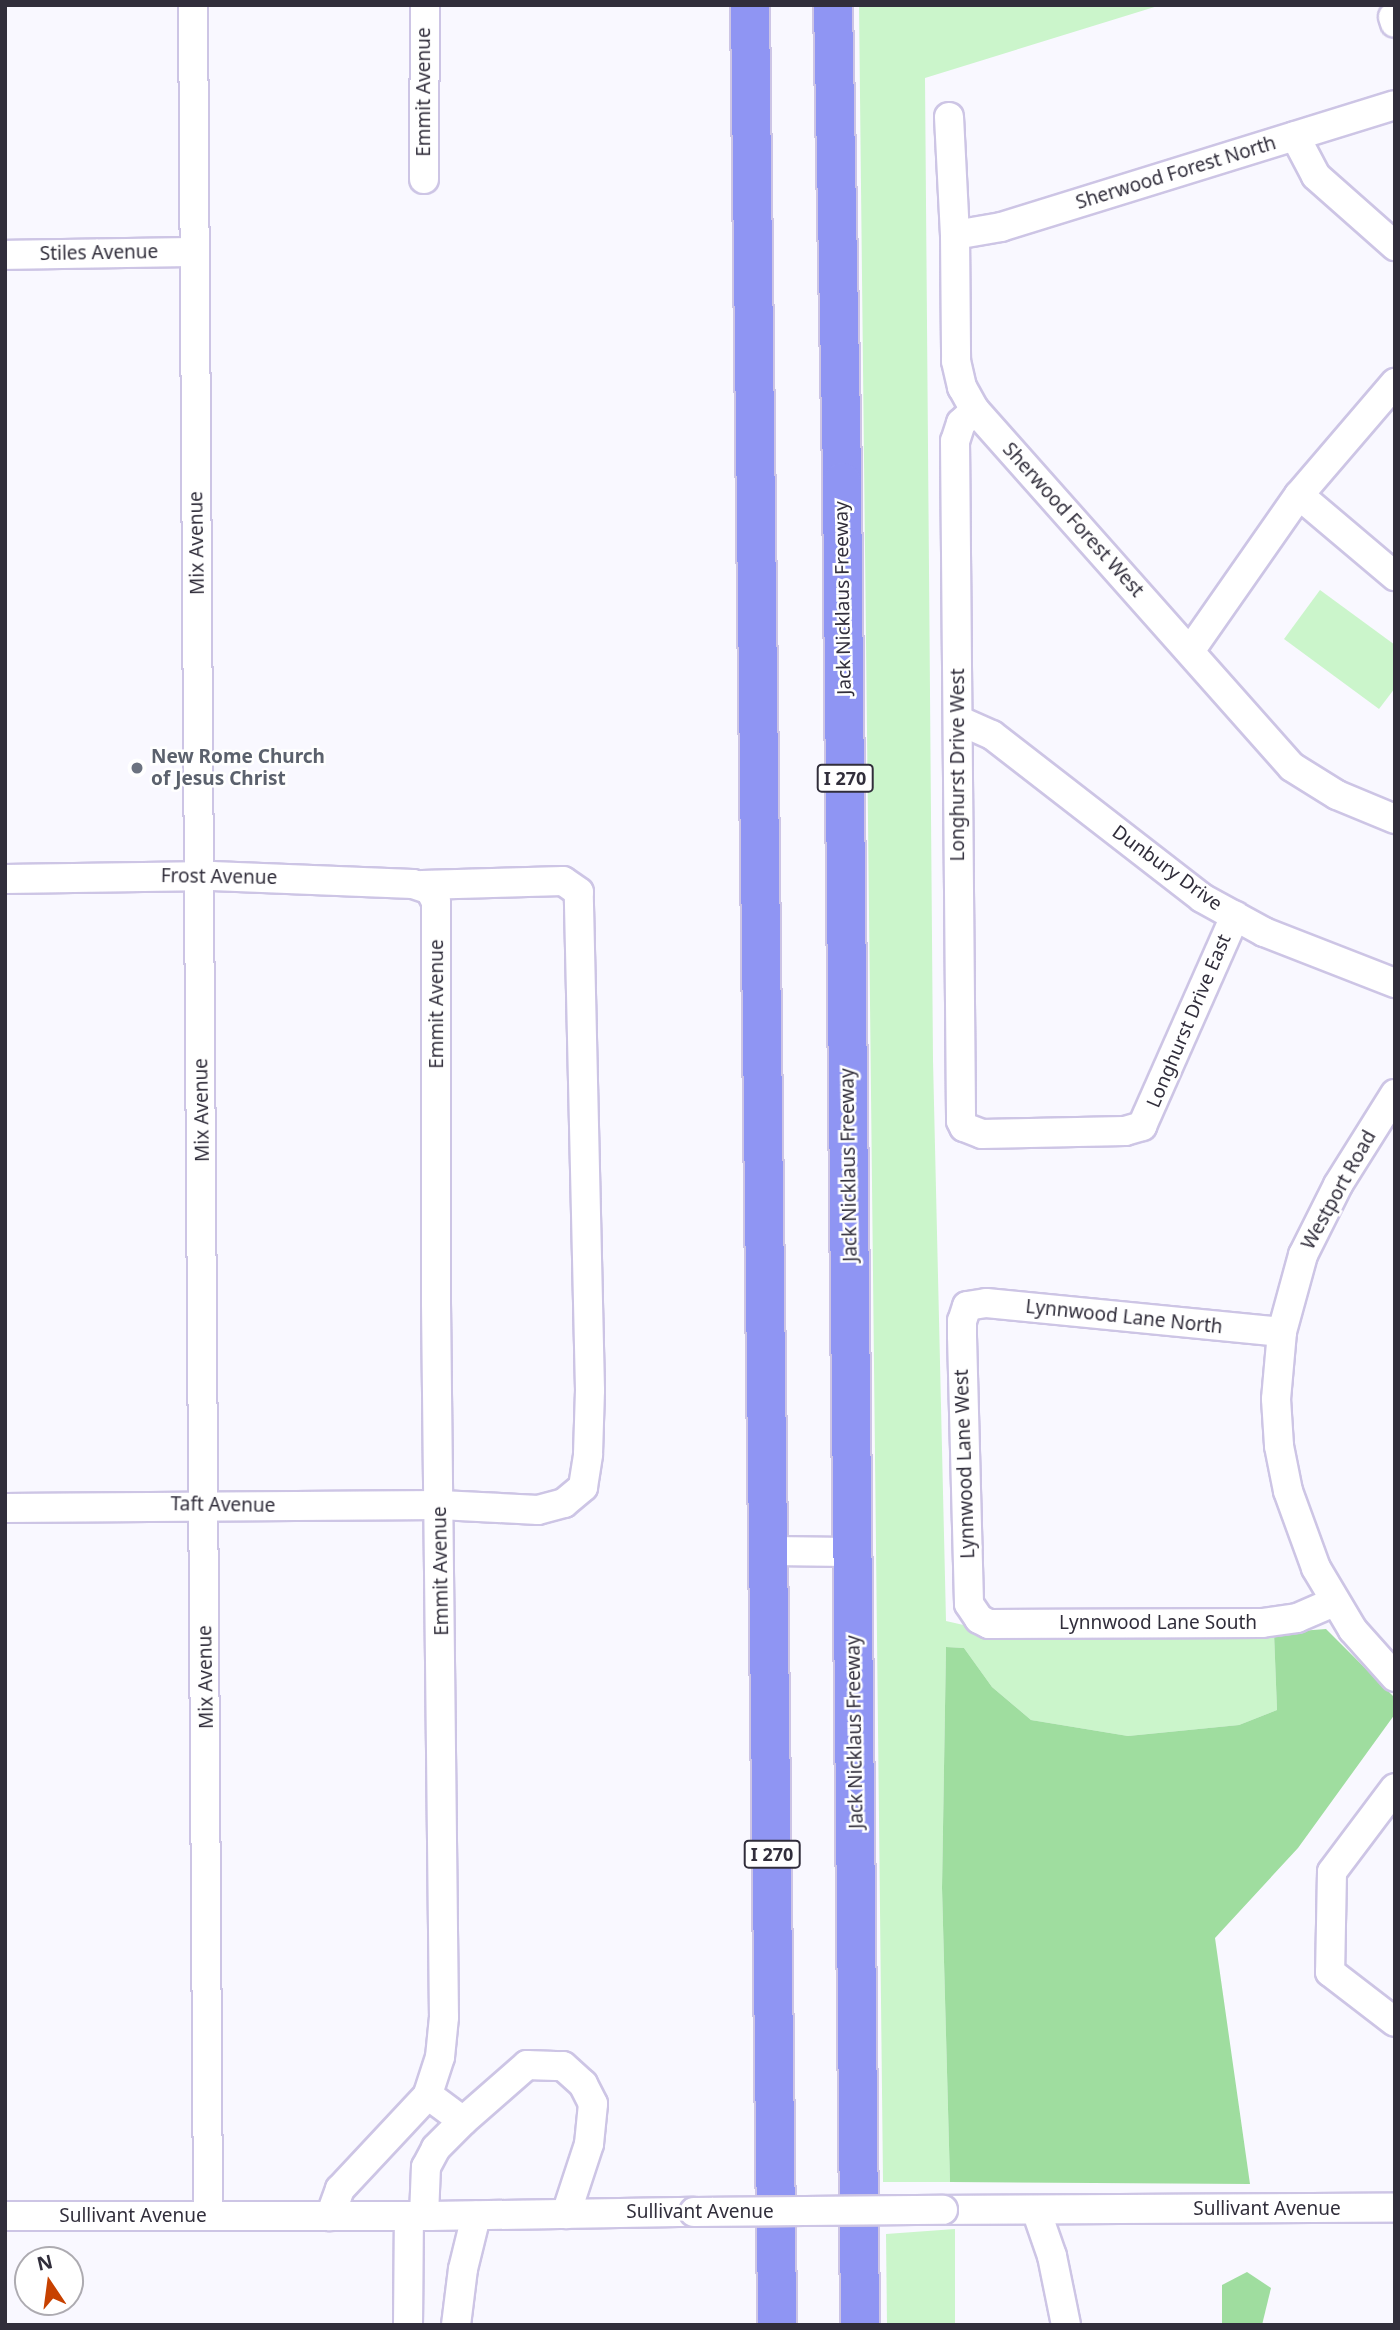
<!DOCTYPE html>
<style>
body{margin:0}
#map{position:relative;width:1400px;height:2330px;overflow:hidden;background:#f9f8ff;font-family:"Noto Sans",sans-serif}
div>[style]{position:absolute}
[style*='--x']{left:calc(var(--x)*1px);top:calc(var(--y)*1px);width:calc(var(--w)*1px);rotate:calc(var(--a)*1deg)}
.green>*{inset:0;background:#cbf5cb}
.forest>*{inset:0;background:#9fdd9f}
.roads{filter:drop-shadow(2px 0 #cdc5e5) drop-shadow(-2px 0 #cdc5e5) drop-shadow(0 2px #cdc5e5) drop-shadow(0 -2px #cdc5e5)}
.minor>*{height:28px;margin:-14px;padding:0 14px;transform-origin:14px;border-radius:14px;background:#fff}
.highway>*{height:38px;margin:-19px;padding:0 19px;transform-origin:19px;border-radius:19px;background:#8f95f3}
.bridges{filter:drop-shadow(2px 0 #cdc5e5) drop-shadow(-2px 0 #cdc5e5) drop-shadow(0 2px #cdc5e5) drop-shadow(0 -2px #cdc5e5)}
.minor-bridge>*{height:28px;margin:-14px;padding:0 14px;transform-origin:14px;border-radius:14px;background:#fff}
.dots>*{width:19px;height:19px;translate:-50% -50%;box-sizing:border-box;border:4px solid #fff;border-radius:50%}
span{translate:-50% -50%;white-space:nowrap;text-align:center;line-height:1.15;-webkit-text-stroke:5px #fff;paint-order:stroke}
.shield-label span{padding:2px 5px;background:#fff;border:2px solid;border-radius:5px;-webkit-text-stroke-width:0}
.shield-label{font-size:18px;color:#312e3b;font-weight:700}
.street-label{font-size:19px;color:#312e3b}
.worship-label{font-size:19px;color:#5b616d;font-weight:700}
.left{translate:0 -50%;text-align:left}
.frame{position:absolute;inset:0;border:7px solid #312e3b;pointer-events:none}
.north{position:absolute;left:14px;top:2246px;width:70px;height:70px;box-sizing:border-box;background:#fff;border:2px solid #adabb1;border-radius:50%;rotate:347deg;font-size:19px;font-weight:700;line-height:28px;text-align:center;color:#312e3b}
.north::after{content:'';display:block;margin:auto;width:24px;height:32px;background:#c74100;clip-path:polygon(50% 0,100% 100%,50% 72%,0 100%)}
</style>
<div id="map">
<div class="green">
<i style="clip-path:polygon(859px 5px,1161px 5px,925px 78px,933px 1060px,946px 1621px,981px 1629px,1274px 1633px,1277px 1710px,1239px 1725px,1128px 1736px,1031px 1720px,992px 1687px,964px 1648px,946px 1647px,942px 1888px,950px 2182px,883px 2182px)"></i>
<i style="clip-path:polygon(1320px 590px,1395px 645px,1395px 688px,1379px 709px,1284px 639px)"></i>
<i style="clip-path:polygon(955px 2229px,955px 2325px,887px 2325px,886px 2234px)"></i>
</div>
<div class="forest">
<i style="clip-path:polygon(1326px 1629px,1395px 1698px,1395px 1714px,1298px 1848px,1215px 1938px,1250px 2184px,950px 2182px,942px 1888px,946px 1647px,964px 1648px,992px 1687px,1031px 1720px,1128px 1736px,1239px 1725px,1277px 1710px,1274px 1633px)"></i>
<i style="clip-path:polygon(1247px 2272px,1271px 2288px,1262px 2325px,1222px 2325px,1222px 2285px)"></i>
</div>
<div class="roads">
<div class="minor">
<i style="--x:193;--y:5;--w:2211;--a:89.61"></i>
<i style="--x:1393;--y:17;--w:6;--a:72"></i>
<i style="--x:949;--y:117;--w:118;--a:87.1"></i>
<i style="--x:955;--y:235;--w:126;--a:89.5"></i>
<i style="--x:956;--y:361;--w:27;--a:77"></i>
<i style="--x:962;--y:387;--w:26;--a:61"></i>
<i style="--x:975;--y:410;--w:477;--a:48.4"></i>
<i style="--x:1292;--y:767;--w:53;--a:31.9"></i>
<i style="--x:1337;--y:795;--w:63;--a:22.5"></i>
<i style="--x:1295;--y:136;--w:45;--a:62.3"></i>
<i style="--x:1316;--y:176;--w:106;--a:41.5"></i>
<i style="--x:424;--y:179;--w:174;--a:-89.7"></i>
<i style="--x:955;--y:235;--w:47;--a:-9.9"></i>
<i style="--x:1001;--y:227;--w:412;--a:-17.2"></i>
<i style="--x:5;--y:255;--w:188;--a:-0.9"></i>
<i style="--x:975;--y:410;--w:19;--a:137"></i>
<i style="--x:961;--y:423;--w:19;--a:108"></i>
<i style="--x:955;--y:441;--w:680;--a:89.49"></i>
<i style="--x:961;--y:1121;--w:7;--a:63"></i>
<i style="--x:964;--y:1127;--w:19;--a:21"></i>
<i style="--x:982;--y:1134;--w:143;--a:-1.2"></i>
<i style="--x:1125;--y:1131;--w:18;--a:-16"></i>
<i style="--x:1142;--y:1126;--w:230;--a:-66.1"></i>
<i style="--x:1299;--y:495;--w:126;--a:40.2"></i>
<i style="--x:1190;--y:651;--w:190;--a:-55.1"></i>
<i style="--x:1299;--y:495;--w:148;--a:-49.4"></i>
<i style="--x:958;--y:720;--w:37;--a:24"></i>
<i style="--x:992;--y:735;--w:266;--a:37.8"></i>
<i style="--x:1202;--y:898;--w:71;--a:28.7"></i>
<i style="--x:1264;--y:932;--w:141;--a:21.3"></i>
<i style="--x:5;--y:879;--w:207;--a:-0.8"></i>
<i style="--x:212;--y:876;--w:201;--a:2.3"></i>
<i style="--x:413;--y:884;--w:18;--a:19"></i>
<i style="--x:430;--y:890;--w:13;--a:63"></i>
<i style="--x:436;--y:902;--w:401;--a:90"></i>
<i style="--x:436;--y:1303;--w:714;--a:89.36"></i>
<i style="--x:444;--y:2017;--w:40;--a:95.7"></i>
<i style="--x:440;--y:2057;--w:40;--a:108"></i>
<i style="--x:428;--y:2095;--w:129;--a:133.1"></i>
<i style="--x:340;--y:2189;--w:29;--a:110"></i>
<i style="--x:1395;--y:1094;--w:107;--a:122.1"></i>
<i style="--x:1338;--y:1185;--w:78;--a:116.6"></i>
<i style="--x:1303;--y:1255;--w:80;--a:105.3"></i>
<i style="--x:1282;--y:1332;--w:67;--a:95.1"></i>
<i style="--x:1276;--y:1399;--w:47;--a:86.3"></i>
<i style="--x:1279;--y:1446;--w:46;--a:78.7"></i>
<i style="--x:1288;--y:1491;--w:82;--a:70"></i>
<i style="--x:1316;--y:1568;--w:72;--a:59.2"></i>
<i style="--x:1353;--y:1630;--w:63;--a:48.2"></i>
<i style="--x:1282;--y:1332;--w:297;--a:-174.4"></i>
<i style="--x:986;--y:1303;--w:19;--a:171"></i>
<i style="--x:967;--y:1306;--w:16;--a:108"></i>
<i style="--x:962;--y:1321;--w:15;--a:90"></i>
<i style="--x:962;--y:1336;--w:268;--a:88.5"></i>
<i style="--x:969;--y:1604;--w:18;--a:56"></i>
<i style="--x:979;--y:1619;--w:11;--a:27"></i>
<i style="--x:989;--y:1624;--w:273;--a:-0.2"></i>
<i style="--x:1262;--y:1623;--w:35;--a:-8"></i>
<i style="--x:1297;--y:1618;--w:40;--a:-23.4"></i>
<i style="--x:5;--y:1508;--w:435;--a:-0.4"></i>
<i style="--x:440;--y:1505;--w:98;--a:2.9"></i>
<i style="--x:538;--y:1510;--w:27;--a:-15"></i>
<i style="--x:564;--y:1503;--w:25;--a:-40"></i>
<i style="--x:583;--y:1487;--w:33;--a:-81"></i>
<i style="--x:588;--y:1454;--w:64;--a:-88.2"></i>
<i style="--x:590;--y:1390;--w:498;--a:-91.3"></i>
<i style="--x:579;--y:892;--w:19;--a:-145"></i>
<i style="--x:563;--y:881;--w:141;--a:178.4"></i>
<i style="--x:768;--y:1551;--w:85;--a:0.7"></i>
<i style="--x:1395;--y:1788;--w:105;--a:126.9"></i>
<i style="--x:1332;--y:1872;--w:100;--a:91.1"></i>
<i style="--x:1330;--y:1972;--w:82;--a:37.6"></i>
<i style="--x:463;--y:2121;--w:85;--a:-41.2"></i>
<i style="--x:527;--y:2065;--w:36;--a:2"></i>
<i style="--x:563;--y:2066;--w:27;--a:42"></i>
<i style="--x:583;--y:2084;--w:22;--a:63"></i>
<i style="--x:593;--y:2104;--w:40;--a:95.7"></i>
<i style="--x:589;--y:2144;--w:74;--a:108.2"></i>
<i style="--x:943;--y:2210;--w:452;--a:-0.3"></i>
<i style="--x:1036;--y:2210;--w:49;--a:70.8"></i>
<i style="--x:1052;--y:2256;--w:70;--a:78.5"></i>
<i style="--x:5;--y:2216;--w:425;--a:0"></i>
<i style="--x:430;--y:2216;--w:264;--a:-0.9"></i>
<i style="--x:424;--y:2216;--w:49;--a:-87.7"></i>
<i style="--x:426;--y:2167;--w:21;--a:-62"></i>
<i style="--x:436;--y:2148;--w:38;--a:-45"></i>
<i style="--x:463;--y:2121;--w:44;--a:-143.4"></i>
<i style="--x:408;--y:2325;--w:109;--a:-89.5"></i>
<i style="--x:456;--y:2325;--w:56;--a:-82.9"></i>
<i style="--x:463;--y:2269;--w:55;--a:-76.2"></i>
</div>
<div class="highway">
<i style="--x:750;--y:5;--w:2320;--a:89.33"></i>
<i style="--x:833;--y:5;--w:477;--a:88.9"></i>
<i style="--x:842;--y:482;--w:1843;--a:89.44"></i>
</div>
</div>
<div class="bridges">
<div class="minor-bridge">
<i style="--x:694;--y:2212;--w:249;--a:-0.5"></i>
</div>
</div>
<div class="dots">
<i style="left:137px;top:768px;background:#6b7280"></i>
</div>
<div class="shield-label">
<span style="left:845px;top:778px">I 270</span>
<span style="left:772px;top:1854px">I 270</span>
</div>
<div class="street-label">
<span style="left:424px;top:92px;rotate:-90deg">Emmit Avenue</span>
<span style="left:1176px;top:173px;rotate:-17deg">Sherwood Forest North</span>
<span style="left:99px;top:253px;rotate:-1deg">Stiles Avenue</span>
<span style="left:1073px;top:520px;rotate:48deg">Sherwood Forest West</span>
<span style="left:197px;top:543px;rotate:-91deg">Mix Avenue</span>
<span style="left:843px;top:598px;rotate:-91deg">Jack Nicklaus Freeway</span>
<span style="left:958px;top:765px;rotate:-90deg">Longhurst Drive West</span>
<span style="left:1167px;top:868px;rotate:36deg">Dunbury Drive</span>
<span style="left:219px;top:877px;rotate:1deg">Frost Avenue</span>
<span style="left:437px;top:1004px;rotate:-90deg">Emmit Avenue</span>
<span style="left:1189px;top:1021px;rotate:-67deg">Longhurst Drive East</span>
<span style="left:202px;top:1110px;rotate:-91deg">Mix Avenue</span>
<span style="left:849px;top:1165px;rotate:-91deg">Jack Nicklaus Freeway</span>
<span style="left:1339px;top:1190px;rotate:-61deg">Westport Road</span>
<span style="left:1124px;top:1317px;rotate:6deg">Lynnwood Lane North</span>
<span style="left:965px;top:1464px;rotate:-92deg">Lynnwood Lane West</span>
<span style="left:223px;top:1505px;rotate:1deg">Taft Avenue</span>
<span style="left:441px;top:1571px;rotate:-91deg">Emmit Avenue</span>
<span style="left:1158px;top:1623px">Lynnwood Lane South</span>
<span style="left:206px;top:1677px;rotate:-91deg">Mix Avenue</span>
<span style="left:855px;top:1732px;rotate:-91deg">Jack Nicklaus Freeway</span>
<span style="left:1267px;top:2209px">Sullivant Avenue</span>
<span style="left:700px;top:2212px">Sullivant Avenue</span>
<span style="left:133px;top:2216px">Sullivant Avenue</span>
</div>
<div class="worship-label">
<span class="left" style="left:151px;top:768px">New Rome Church<br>of Jesus Christ</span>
</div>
<div class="frame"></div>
<div class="north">N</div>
</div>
